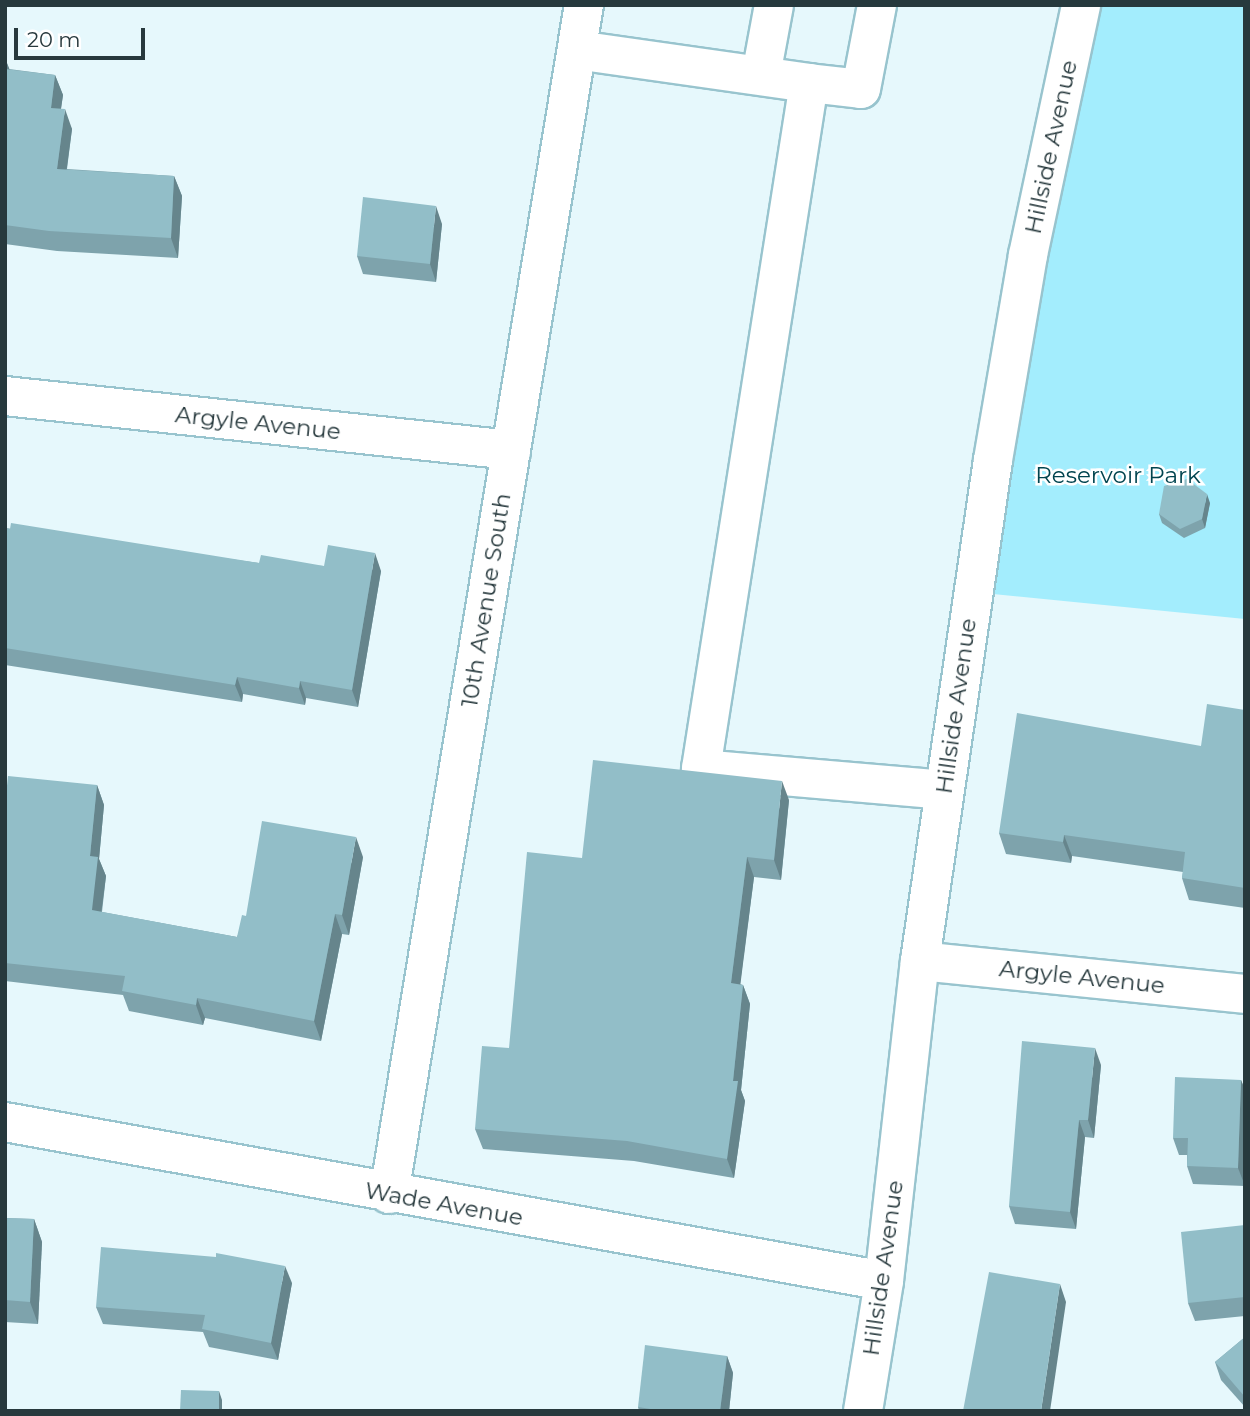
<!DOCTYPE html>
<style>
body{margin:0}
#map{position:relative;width:1250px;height:1416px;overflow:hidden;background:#e6f8fc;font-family:Montserrat,sans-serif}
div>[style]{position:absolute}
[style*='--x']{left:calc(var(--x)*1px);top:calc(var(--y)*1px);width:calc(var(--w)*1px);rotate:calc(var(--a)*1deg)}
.green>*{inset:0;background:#a3edfd}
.roads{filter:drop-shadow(2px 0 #98c4ce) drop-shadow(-2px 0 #98c4ce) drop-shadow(0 2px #98c4ce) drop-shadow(0 -2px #98c4ce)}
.minor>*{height:38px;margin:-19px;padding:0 19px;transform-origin:19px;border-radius:19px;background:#fff}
.wall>*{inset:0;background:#7ea3ac}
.shaded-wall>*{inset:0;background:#66858c}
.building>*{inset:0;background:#92bec8}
span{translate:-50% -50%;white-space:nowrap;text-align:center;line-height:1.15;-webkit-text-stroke:5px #fff;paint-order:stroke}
.street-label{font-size:23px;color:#27393d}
.park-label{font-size:23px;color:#00444f}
.frame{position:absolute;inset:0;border:7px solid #27393d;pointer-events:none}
.scale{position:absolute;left:14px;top:28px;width:131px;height:32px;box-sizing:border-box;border:4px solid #27393d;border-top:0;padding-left:9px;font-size:21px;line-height:24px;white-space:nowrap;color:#27393d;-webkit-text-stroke:5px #fff;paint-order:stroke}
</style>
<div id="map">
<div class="green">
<i style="clip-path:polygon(1081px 5px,1245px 5px,1245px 619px,973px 592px)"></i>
</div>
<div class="roads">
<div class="minor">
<i style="--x:577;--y:50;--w:234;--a:8.1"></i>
<i style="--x:809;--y:83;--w:694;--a:98.95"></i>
<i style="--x:701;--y:769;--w:244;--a:4.9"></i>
<i style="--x:761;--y:75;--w:71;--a:-79.5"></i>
<i style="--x:809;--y:83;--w:52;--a:6.6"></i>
<i style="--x:861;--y:89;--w:86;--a:-79.2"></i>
<i style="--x:5;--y:396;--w:509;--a:6.09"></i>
<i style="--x:920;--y:961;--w:327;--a:5.8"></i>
<i style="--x:5;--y:1122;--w:893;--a:10.25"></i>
<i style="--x:389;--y:1194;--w:1205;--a:-80.69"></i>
<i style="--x:863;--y:1411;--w:132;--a:-80.8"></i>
<i style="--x:884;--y:1281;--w:322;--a:-83.6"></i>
<i style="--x:920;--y:961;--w:506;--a:-81.71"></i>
<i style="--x:993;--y:460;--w:208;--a:-80.3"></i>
<i style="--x:1028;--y:255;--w:256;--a:-78"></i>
</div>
</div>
<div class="wall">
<i style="clip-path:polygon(5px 58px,9px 69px,55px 75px,63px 95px,61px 109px,72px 129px,67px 169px,174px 176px,182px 196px,178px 258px,57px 251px,5px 244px)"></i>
<i style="clip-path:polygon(442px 224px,436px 282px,363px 274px,357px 256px)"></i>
<i style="clip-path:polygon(1210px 503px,1205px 528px,1184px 538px,1162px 523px,1159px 514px)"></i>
<i style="clip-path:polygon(5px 528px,259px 563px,324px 566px,381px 571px,358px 707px,306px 698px,305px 705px,243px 694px,242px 702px,5px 665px)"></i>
<i style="clip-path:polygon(1245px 710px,1245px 908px,1189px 900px,1182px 878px,1183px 872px,1072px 856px,1071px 863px,1006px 854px,999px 833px,1201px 746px)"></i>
<i style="clip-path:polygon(97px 785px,104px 805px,99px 859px,106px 876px,102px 912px,237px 937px,246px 916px,363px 857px,349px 935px,342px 934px,321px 1041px,205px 1018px,203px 1025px,129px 1011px,123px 995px,5px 981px,5px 805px)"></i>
<i style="clip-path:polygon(789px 800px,781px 880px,754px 877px,740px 984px,743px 985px,750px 1004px,741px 1090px,745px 1101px,734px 1178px,634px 1161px,483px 1149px,475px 1129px,509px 1048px)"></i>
<i style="clip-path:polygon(1101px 1065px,1094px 1138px,1085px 1137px,1076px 1229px,1015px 1224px,1009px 1206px)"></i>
<i style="clip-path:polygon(1241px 1080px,1245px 1090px,1245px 1186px,1193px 1184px,1187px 1166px,1187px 1155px,1179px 1155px,1173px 1138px)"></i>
<i style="clip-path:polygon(5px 1218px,34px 1219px,42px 1242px,38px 1324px,5px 1322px)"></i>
<i style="clip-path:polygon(1245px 1225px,1245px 1316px,1195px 1321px,1188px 1303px)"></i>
<i style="clip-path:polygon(292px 1283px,278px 1360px,209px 1347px,203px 1332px,103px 1324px,96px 1307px)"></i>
<i style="clip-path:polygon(1245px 1337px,1245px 1407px,1221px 1380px,1215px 1362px)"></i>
<i style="clip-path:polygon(727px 1356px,733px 1373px,729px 1411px,639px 1411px,638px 1407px)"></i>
</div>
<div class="shaded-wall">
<i style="clip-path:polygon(5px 58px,11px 73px,5px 77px)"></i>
<i style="clip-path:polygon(55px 75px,63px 95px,58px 128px,51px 108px)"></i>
<i style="clip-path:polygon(65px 109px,72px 129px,64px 189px,57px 169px)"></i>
<i style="clip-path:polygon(174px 176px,182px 196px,178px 258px,171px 238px)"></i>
<i style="clip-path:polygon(436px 206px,442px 224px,436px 282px,430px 264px)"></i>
<i style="clip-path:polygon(1207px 494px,1210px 503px,1205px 528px,1202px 519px)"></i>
<i style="clip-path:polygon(375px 553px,381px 571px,358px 707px,352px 690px)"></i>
<i style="clip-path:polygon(237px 677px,243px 694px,242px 702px,235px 685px)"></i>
<i style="clip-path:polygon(300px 681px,306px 698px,305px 705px,299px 688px)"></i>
<i style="clip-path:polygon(782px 781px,789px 800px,781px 880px,774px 860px)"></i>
<i style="clip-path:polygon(97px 785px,104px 805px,99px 859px,106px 876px,99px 930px,92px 910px,90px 856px)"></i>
<i style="clip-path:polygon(1064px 835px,1072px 856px,1071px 863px,1063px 842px)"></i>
<i style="clip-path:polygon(356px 837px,363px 857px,349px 935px,342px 915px)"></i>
<i style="clip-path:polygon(747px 857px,754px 877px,738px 1003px,731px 983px)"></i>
<i style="clip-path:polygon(335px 914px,342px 934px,321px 1041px,314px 1021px)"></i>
<i style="clip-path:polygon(743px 985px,750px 1004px,741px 1090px,745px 1101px,734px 1178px,727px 1159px,733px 1081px)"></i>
<i style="clip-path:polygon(197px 998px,205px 1018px,203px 1025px,196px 1005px)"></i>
<i style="clip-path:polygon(1095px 1048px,1101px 1065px,1094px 1138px,1088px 1120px)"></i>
<i style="clip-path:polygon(1241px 1080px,1245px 1090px,1245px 1186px,1238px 1168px)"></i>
<i style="clip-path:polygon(1079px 1120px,1085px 1137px,1076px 1229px,1070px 1212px)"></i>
<i style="clip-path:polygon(34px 1219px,42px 1242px,38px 1324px,30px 1302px)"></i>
<i style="clip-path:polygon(285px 1266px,292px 1283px,278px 1360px,271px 1343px)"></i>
<i style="clip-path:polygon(1060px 1284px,1066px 1302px,1050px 1411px,1041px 1411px)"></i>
<i style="clip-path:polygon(727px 1356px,733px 1373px,729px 1411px,720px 1411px)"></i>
<i style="clip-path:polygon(219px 1391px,222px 1400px,222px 1411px,219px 1411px)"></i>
</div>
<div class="building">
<i style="clip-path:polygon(5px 69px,55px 75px,51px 108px,65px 109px,57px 169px,174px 176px,171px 238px,49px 231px,5px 225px)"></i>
<i style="clip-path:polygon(363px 197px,436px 206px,430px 264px,357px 256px)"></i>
<i style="clip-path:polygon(1187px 479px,1207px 494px,1202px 519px,1180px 529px,1159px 514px,1164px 486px)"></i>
<i style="clip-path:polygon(11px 523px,259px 563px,261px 555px,324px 566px,328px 545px,375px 553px,352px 690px,300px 681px,299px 688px,237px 677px,235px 685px,5px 648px,5px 528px,10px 529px)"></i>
<i style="clip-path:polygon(1207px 704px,1245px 710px,1245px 888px,1182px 878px,1185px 852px,1064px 835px,1063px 842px,999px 833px,1017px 713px,1201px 746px)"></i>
<i style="clip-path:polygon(593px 760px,782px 781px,774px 860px,747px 857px,731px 983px,743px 985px,733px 1081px,738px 1081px,727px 1159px,627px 1141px,475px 1129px,482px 1046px,509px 1048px,527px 852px,582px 858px)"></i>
<i style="clip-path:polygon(8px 776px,97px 785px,90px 856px,98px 857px,92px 910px,237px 937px,242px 915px,246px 916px,262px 821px,356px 837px,342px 915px,335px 914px,314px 1021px,197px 998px,196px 1005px,122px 991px,125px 976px,5px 963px,5px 805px)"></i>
<i style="clip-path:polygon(1022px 1041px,1095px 1048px,1088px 1120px,1079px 1120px,1070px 1212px,1009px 1206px)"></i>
<i style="clip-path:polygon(1175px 1077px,1241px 1080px,1238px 1168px,1187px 1166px,1188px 1138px,1173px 1138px)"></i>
<i style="clip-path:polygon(5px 1218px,34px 1219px,30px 1302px,5px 1300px)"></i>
<i style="clip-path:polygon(1245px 1225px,1245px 1297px,1188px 1303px,1181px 1232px)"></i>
<i style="clip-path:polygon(101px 1247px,216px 1257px,216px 1253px,285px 1266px,271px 1343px,202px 1329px,205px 1315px,96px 1307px)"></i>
<i style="clip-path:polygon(989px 1272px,1060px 1284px,1041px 1411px,963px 1411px)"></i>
<i style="clip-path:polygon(1245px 1337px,1245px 1397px,1215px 1362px)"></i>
<i style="clip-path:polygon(645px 1345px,727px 1356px,720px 1411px,663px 1411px,638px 1407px)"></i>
<i style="clip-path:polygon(181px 1390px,219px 1391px,219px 1411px,180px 1411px)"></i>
</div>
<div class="street-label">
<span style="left:1051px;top:147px;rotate:-78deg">Hillside Avenue</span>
<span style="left:258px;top:423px;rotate:6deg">Argyle Avenue</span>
<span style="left:486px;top:600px;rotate:-81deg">10th Avenue South</span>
<span style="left:956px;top:706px;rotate:-82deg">Hillside Avenue</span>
<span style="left:1082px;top:977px;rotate:6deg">Argyle Avenue</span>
<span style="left:444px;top:1204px;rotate:10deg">Wade Avenue</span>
<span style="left:883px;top:1268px;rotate:-82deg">Hillside Avenue</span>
</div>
<div class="park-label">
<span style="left:1118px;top:475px">Reservoir Park</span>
</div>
<div class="frame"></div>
<div class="scale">20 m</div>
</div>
